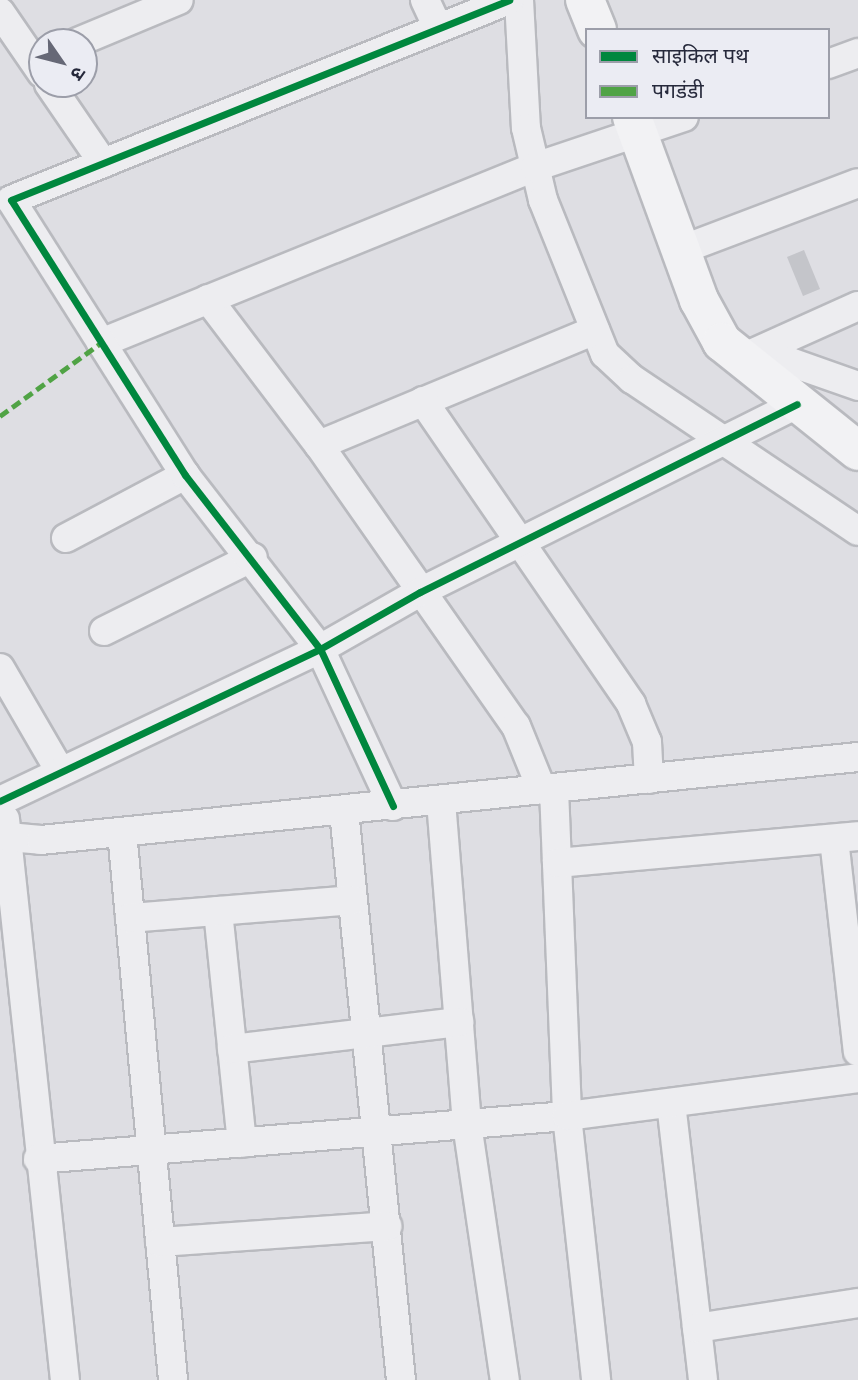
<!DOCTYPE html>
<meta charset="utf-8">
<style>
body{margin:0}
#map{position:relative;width:858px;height:1380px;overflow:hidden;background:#dedee3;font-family:"PT Sans","Noto Sans Devanagari",sans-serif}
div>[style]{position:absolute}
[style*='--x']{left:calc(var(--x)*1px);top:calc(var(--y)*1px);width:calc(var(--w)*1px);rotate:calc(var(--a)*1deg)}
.building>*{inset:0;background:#c4c5ca}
.roads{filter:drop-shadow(2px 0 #b9babf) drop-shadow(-2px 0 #b9babf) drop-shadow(0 2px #b9babf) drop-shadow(0 -2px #b9babf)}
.street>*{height:28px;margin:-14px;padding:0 14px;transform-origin:14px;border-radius:14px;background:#ededf0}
.secondary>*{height:38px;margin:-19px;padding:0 19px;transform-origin:19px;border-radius:19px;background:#f2f2f4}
.quiet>*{height:5px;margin-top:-2.5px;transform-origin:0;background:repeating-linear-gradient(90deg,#50a345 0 10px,transparent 0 15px)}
.cycleway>*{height:7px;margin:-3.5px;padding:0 3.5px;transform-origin:3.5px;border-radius:3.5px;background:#00873e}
span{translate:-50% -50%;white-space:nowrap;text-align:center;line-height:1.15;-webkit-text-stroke:7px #ebecf3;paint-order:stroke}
.legend{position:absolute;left:585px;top:28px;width:245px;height:91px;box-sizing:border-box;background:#ebecf3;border:2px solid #9c9ea9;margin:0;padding:9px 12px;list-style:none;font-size:21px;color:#26293b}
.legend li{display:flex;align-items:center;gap:14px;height:35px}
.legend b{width:35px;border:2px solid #9c9ea9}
.north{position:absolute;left:28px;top:28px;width:70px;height:70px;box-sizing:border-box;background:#ebecf3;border:2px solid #9c9ea9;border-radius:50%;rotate:125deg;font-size:19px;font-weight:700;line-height:28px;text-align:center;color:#26293b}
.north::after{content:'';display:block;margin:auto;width:24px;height:32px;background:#666876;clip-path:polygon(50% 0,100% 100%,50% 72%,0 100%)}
</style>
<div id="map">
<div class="building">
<i style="clip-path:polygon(804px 250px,820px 289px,803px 296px,787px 257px)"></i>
</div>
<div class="roads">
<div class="street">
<i style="--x:425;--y:0;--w:31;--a:65"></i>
<i style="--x:519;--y:0;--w:128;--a:86.9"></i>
<i style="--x:526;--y:128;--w:74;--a:76.7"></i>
<i style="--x:543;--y:200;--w:166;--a:68.1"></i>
<i style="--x:605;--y:354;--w:37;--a:43"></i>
<i style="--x:632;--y:379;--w:272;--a:33.9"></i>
<i style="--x:0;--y:12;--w:74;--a:55.5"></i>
<i style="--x:78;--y:42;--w:109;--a:-22.6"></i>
<i style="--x:828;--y:64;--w:32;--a:-20"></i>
<i style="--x:49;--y:84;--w:96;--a:55.6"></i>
<i style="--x:681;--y:250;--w:189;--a:-20.7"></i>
<i style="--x:208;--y:299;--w:183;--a:52.8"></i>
<i style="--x:319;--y:445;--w:299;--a:-22.6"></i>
<i style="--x:101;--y:343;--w:468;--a:-22.1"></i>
<i style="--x:535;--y:167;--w:157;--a:-18.6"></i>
<i style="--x:740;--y:359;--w:129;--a:-24.2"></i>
<i style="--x:743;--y:359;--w:47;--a:3.7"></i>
<i style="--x:790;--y:362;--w:72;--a:19.4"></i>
<i style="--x:423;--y:401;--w:368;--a:55.5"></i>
<i style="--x:631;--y:704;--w:41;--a:67.2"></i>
<i style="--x:647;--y:742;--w:37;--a:87"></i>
<i style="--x:319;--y:445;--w:343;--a:55"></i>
<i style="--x:516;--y:726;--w:69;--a:67.9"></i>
<i style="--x:66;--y:538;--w:135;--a:-27.9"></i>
<i style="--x:104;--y:631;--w:166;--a:-26.4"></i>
<i style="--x:0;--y:668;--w:119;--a:59.8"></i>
<i style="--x:554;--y:789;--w:327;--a:87.7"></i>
<i style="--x:567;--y:1116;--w:266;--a:83.7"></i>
<i style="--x:0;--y:801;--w:354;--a:-25.4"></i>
<i style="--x:320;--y:649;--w:115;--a:-29.7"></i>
<i style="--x:420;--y:592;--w:421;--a:-26.5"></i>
<i style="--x:441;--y:801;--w:324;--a:85.4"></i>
<i style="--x:467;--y:1124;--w:259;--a:81.6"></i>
<i style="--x:393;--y:806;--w:173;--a:-114.9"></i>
<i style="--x:320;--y:649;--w:220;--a:-127.8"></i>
<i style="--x:185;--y:475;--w:325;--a:-122.3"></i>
<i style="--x:11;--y:200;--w:537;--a:-21.88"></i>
<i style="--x:344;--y:811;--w:572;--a:84.28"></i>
<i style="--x:5;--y:819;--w:564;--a:83.9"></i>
<i style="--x:122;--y:832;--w:550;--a:84.68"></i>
<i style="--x:8;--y:837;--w:33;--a:5"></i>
<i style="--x:41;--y:840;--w:821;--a:-5.8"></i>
<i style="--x:834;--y:839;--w:214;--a:83.6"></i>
<i style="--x:557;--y:863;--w:302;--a:-5.1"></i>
<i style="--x:218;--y:911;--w:233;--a:84.1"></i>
<i style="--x:130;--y:918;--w:223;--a:-4.6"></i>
<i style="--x:232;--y:1049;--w:229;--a:-6.8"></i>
<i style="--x:671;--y:1103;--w:279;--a:83.4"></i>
<i style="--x:38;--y:1159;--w:531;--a:-4.65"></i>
<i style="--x:567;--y:1116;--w:293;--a:-7.4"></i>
<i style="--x:160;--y:1242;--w:228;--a:-4"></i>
<i style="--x:697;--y:1328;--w:163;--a:-8.8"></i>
</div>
<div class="secondary">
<i style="--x:585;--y:0;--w:32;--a:68"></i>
<i style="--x:632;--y:117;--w:195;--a:69.9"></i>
<i style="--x:699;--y:300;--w:48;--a:61.3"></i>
<i style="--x:722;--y:342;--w:174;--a:38.7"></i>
</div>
</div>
<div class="quiet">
<i style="--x:0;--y:416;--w:125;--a:-35.9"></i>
</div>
<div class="cycleway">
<i style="--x:0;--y:801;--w:354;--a:-25.4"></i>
<i style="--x:320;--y:649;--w:115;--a:-29.7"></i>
<i style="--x:420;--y:592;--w:421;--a:-26.5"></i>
<i style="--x:393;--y:806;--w:173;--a:-114.9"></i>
<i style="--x:320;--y:649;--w:220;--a:-127.8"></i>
<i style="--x:185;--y:475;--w:325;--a:-122.3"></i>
<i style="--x:11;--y:200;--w:537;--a:-21.88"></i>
</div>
<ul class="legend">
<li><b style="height:9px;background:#00873e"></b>साइकिल पथ</li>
<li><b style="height:9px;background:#50a345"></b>पगडंडी</li>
</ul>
<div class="north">उ</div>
</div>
